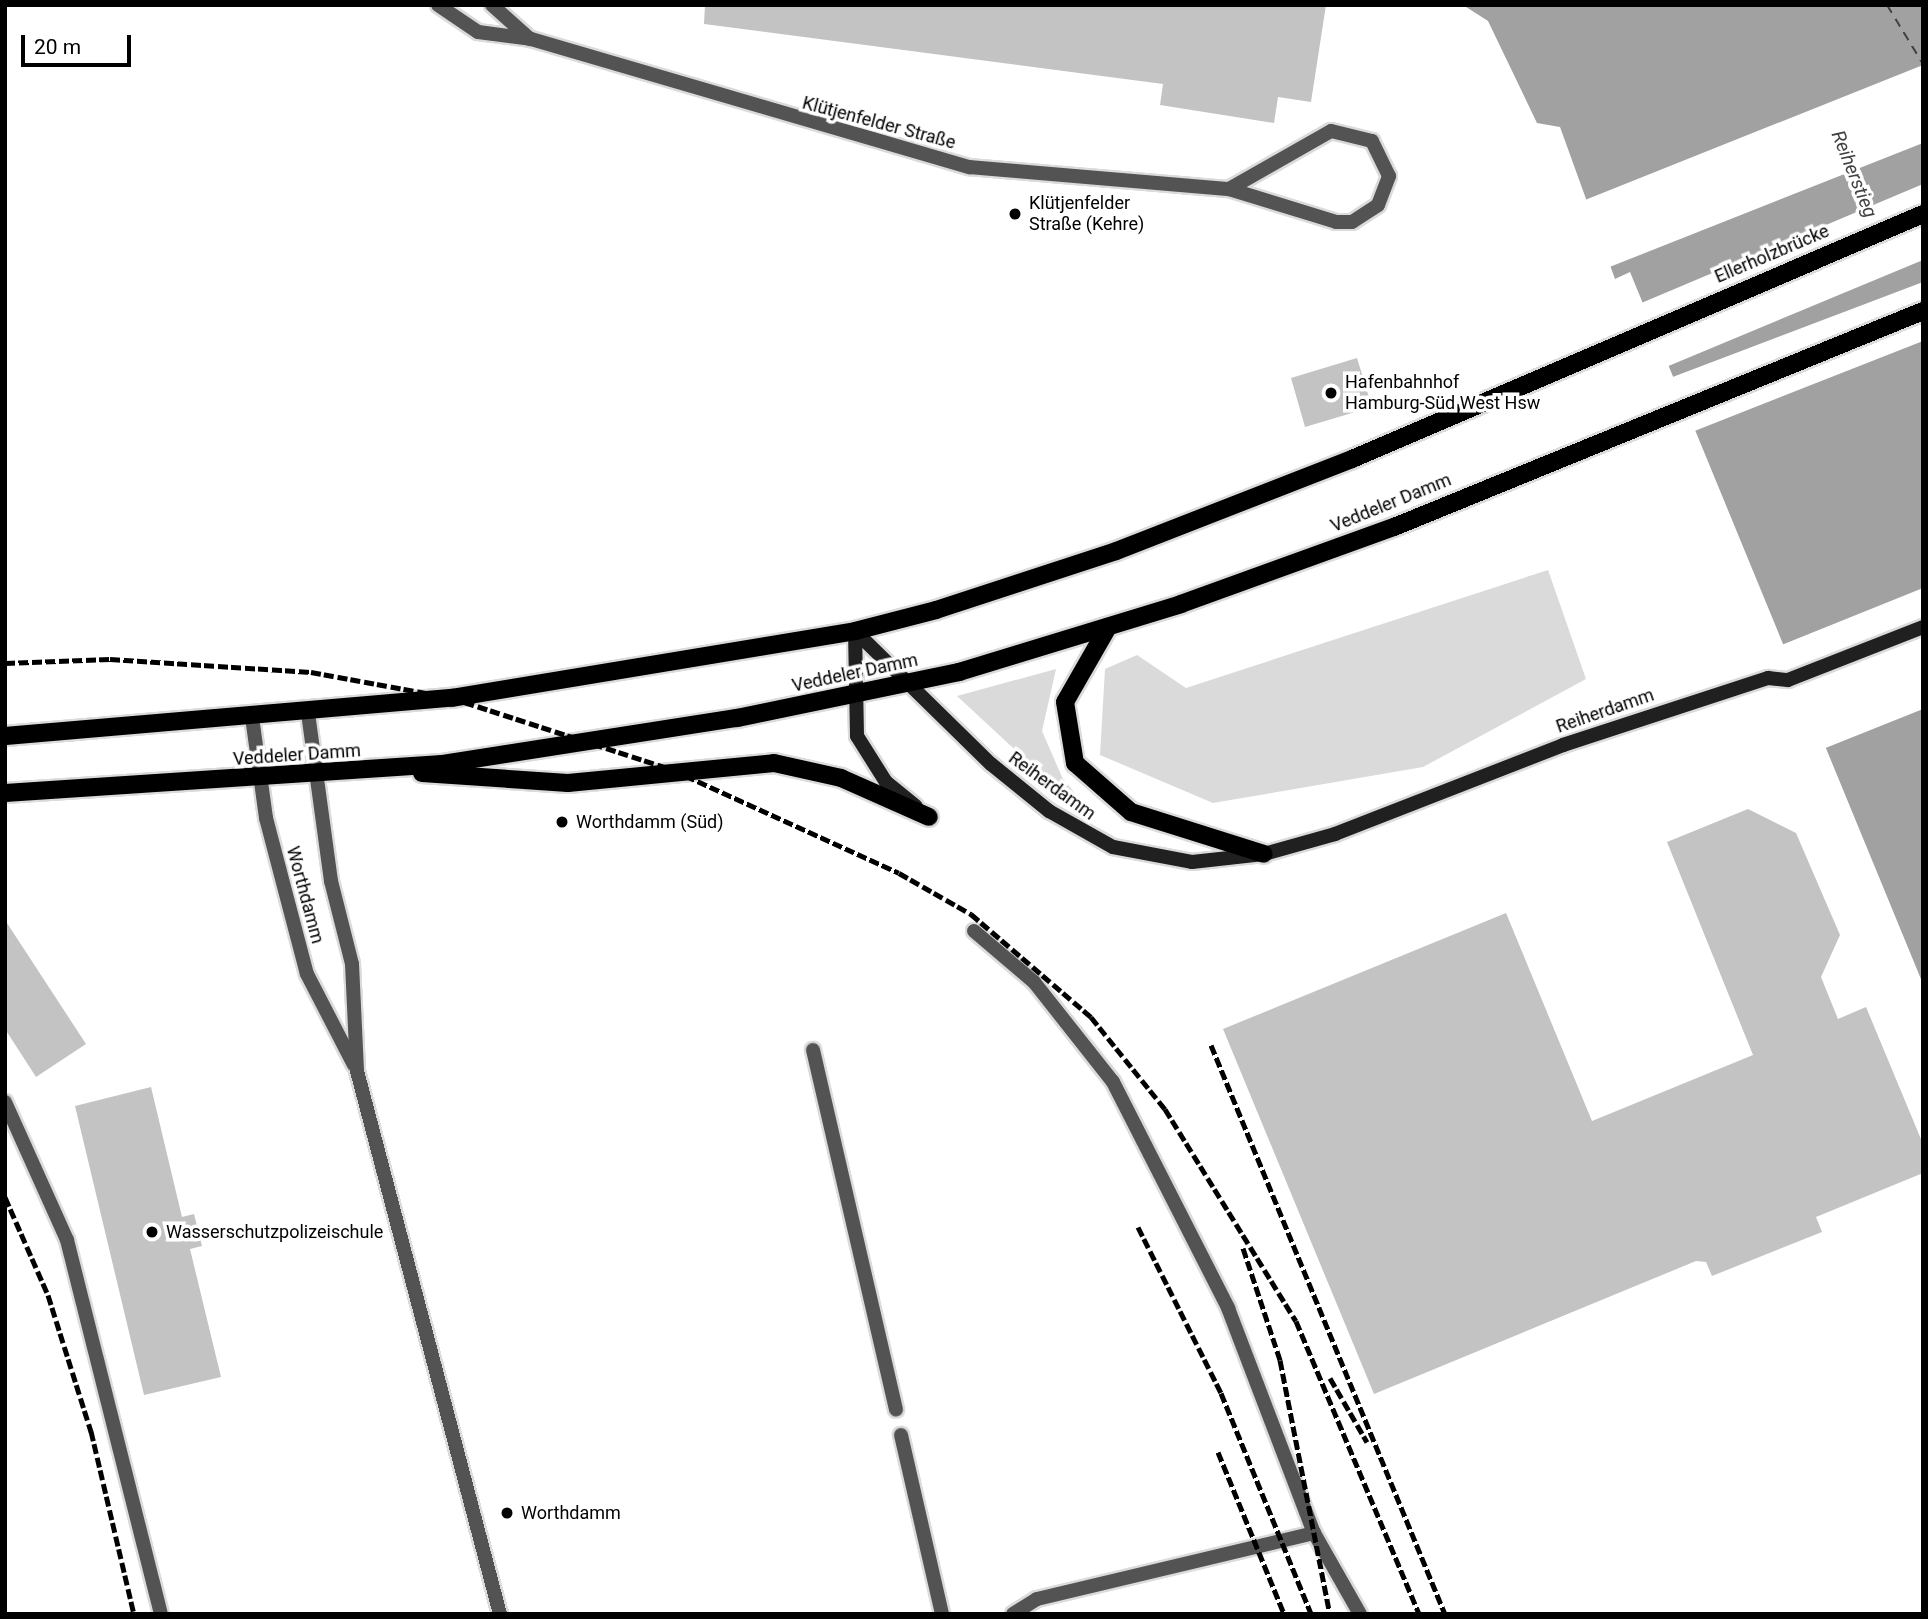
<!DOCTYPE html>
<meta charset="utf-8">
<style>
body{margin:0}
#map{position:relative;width:1928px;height:1619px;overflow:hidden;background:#fff;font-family:Roboto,sans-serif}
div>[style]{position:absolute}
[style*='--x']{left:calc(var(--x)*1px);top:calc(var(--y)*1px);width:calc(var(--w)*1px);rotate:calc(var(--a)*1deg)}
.green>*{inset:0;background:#dadada}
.water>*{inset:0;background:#a1a1a1}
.pier>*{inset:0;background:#fff}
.ferry>*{height:2px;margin-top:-1px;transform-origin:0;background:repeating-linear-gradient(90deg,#424242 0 9px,transparent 0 16px)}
.building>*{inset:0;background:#c3c3c3}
.roads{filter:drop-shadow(2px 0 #dbdbdb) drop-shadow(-2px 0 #dbdbdb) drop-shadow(0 2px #dbdbdb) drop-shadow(0 -2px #dbdbdb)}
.lane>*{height:14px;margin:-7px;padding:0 7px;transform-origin:7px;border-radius:7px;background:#535353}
.street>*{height:14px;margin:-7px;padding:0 7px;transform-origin:7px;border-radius:7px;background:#535353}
.secondary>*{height:14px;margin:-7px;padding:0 7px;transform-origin:7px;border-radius:7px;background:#202020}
.primary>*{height:18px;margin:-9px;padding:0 9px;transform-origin:9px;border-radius:9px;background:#000}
.rail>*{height:5px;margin-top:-2.5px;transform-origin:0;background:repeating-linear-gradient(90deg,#000 0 10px,transparent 0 13.5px)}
.dots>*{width:19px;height:19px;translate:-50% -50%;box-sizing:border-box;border:4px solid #fff;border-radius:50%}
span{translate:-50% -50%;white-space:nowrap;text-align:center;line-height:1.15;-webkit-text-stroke:7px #fff;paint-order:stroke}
.street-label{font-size:18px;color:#000}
.poi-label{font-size:18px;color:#000}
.left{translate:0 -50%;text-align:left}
.water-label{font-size:19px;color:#424242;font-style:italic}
.frame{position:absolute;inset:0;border:7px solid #000;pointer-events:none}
.scale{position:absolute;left:21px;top:35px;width:110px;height:32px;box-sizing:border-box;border:4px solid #000;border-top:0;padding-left:9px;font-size:21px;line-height:24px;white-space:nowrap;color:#000;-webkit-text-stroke:5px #fff;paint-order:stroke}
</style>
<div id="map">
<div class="green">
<i style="clip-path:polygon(1548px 570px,1586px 679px,1423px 767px,1213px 803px,1100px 755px,1105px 669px,1137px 655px,1186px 688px)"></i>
<i style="clip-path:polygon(1056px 669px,1042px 731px,1062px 777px,1081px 801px,1066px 797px,957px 696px)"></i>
</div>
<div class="water">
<i style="clip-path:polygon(1463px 5px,1923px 5px,1923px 984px,1630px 272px,1615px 279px,1560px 127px,1537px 123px,1488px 21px)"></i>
</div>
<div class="pier">
<i style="clip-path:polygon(1923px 65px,1923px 143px,1607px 268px,1580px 202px)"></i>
<i style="clip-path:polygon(1923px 184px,1923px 260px,1666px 367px,1639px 304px)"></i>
<i style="clip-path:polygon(1923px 282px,1923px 341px,1692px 432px,1670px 378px)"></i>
<i style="clip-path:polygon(1923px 588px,1923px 709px,1823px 749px,1779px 646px)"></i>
</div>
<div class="ferry">
<i style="--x:1887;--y:5;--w:69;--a:58.6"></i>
</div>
<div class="building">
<i style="clip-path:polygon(705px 5px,1326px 5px,1311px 102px,1278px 97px,1274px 123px,1160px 105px,1163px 84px,704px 24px)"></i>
<i style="clip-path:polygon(1357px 358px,1372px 407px,1305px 427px,1291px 378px)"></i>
<i style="clip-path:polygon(1748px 809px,1796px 833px,1840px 935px,1821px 977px,1838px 1019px,1866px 1007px,1923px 1144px,1923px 1173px,1816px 1217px,1822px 1232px,1712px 1276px,1706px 1262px,1696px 1261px,1374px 1394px,1223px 1029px,1506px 913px,1592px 1121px,1753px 1055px,1667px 842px)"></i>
<i style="clip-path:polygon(5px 920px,86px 1044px,36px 1077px,5px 1029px)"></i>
<i style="clip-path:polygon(151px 1087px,182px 1217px,194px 1214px,202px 1246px,190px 1249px,221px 1377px,144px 1395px,75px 1106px)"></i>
</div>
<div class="roads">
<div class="lane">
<i style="--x:974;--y:931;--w:79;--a:40.4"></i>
<i style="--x:1034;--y:982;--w:127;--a:51.7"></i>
<i style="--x:1113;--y:1082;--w:254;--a:63"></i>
<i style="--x:1228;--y:1308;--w:241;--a:69.1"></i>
<i style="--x:1314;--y:1533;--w:93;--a:60.4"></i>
<i style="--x:813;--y:1050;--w:369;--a:77"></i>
<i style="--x:5;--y:1102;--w:151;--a:65.8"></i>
<i style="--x:67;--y:1240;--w:386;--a:75.9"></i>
<i style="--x:901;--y:1435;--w:184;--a:77.1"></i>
<i style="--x:1013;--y:1614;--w:28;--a:-32"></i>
<i style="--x:1037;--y:1599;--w:285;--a:-13.4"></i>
</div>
<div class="street">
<i style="--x:438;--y:5;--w:48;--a:34"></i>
<i style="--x:478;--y:32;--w:53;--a:7.5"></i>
<i style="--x:531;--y:39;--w:457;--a:16.3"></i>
<i style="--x:970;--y:167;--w:260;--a:4.9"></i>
<i style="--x:1229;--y:189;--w:112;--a:17.1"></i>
<i style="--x:1336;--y:222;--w:16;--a:0"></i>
<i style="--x:1352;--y:222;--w:31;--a:-33"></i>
<i style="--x:1378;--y:205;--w:31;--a:-69"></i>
<i style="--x:1389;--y:176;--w:39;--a:-116"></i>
<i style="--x:1372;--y:141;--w:42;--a:-166.3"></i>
<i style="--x:1331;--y:131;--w:117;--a:150.4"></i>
<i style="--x:492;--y:5;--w:51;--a:41.8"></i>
<i style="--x:308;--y:713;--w:170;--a:82.2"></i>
<i style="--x:331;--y:881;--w:86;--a:75.8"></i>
<i style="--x:352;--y:964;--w:107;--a:87.3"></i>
<i style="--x:357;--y:1071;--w:562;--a:75.25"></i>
<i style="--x:252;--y:717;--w:102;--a:82.1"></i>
<i style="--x:266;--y:818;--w:161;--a:75.3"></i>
<i style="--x:307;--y:974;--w:102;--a:62.7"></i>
</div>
<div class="secondary">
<i style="--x:855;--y:631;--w:190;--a:44.4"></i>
<i style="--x:991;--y:764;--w:75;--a:39"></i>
<i style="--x:1049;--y:811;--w:73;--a:29.4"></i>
<i style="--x:1113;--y:847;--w:80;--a:10.8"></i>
<i style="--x:1192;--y:862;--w:72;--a:-6.3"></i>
<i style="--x:1264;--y:854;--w:74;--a:-15.7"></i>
<i style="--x:1335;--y:834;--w:245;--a:-21.3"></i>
<i style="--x:1563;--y:745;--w:216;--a:-18.1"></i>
<i style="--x:1768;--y:678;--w:20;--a:6"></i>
<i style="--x:1788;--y:680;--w:145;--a:-21.4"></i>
<i style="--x:855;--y:631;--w:105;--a:88.9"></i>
<i style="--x:857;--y:736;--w:54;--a:57.8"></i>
<i style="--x:886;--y:782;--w:38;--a:39"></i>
</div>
<div class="primary">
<i style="--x:1108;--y:627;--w:86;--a:119.8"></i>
<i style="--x:1065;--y:702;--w:62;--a:80.7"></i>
<i style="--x:1075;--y:763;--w:74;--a:41.2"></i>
<i style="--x:1131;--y:812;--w:139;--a:17.5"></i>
<i style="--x:5;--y:736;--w:449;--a:-4.9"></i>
<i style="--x:452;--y:698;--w:409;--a:-9.4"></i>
<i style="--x:855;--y:631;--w:84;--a:-14.5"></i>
<i style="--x:936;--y:610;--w:189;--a:-18.1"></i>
<i style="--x:1116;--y:551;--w:253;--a:-21.3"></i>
<i style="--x:1352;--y:459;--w:621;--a:-23.22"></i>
<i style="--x:422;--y:773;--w:146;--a:3.9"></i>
<i style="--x:568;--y:783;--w:207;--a:-5.5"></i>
<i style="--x:774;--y:763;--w:69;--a:12.6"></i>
<i style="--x:841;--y:778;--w:96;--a:23.9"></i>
<i style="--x:5;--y:793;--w:438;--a:-3.8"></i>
<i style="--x:442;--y:764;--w:299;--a:-8.9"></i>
<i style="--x:737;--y:718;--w:227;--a:-11.7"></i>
<i style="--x:959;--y:672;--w:232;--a:-17"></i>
<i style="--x:1181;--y:604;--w:226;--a:-19.9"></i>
<i style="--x:1394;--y:527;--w:571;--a:-22.21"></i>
</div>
</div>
<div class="rail">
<i style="--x:5;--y:663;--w:105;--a:-2.2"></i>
<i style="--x:110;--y:659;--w:201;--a:3.7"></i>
<i style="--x:311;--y:672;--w:143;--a:10.4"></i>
<i style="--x:452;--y:698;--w:232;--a:18"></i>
<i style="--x:673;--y:770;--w:248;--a:24.5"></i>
<i style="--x:899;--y:873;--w:83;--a:29.7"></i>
<i style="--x:971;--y:914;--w:158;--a:40.6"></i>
<i style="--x:1091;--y:1017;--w:118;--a:51.2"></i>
<i style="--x:1165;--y:1109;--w:249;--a:58.3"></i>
<i style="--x:1296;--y:1321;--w:318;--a:67.2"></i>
<i style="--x:1211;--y:1045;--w:615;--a:67.65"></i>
<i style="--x:5;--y:1197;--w:107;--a:66.3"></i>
<i style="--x:48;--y:1295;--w:143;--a:72.5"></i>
<i style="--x:91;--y:1431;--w:188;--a:76.8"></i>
<i style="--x:1138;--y:1227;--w:186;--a:63.4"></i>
<i style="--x:1221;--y:1393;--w:239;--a:67.8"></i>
<i style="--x:1243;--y:1248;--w:118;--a:71.7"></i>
<i style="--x:1280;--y:1360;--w:259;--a:78.9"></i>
<i style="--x:1330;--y:1378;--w:74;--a:60"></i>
<i style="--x:1218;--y:1452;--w:175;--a:67.8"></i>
</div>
<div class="dots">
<i style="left:1015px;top:214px;background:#000"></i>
<i style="left:1331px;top:393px;background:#000"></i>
<i style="left:562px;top:822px;background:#000"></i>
<i style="left:152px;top:1232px;background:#000"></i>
<i style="left:507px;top:1513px;background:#000"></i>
</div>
<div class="street-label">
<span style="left:879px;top:123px;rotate:15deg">Klütjenfelder Straße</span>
<span style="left:1772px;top:254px;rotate:-23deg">Ellerholzbrücke</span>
<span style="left:1391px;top:503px;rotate:-22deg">Veddeler Damm</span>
<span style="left:855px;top:673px;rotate:-12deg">Veddeler Damm</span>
<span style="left:1605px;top:711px;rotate:-19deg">Reiherdamm</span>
<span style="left:297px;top:755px;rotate:-4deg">Veddeler Damm</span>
<span style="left:1052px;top:786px;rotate:36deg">Reiherdamm</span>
<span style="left:305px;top:895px;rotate:75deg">Worthdamm</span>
</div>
<div class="poi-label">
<span class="left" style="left:1029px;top:214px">Klütjenfelder<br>Straße (Kehre)</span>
<span class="left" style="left:1345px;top:393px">Hafenbahnhof<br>Hamburg-Süd West Hsw</span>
<span class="left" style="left:576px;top:822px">Worthdamm (Süd)</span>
<span class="left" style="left:166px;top:1232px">Wasserschutzpolizeischule</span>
<span class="left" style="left:521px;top:1513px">Worthdamm</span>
</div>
<div class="water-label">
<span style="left:1854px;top:174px;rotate:68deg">Reiherstieg</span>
</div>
<div class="frame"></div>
<div class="scale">20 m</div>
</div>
